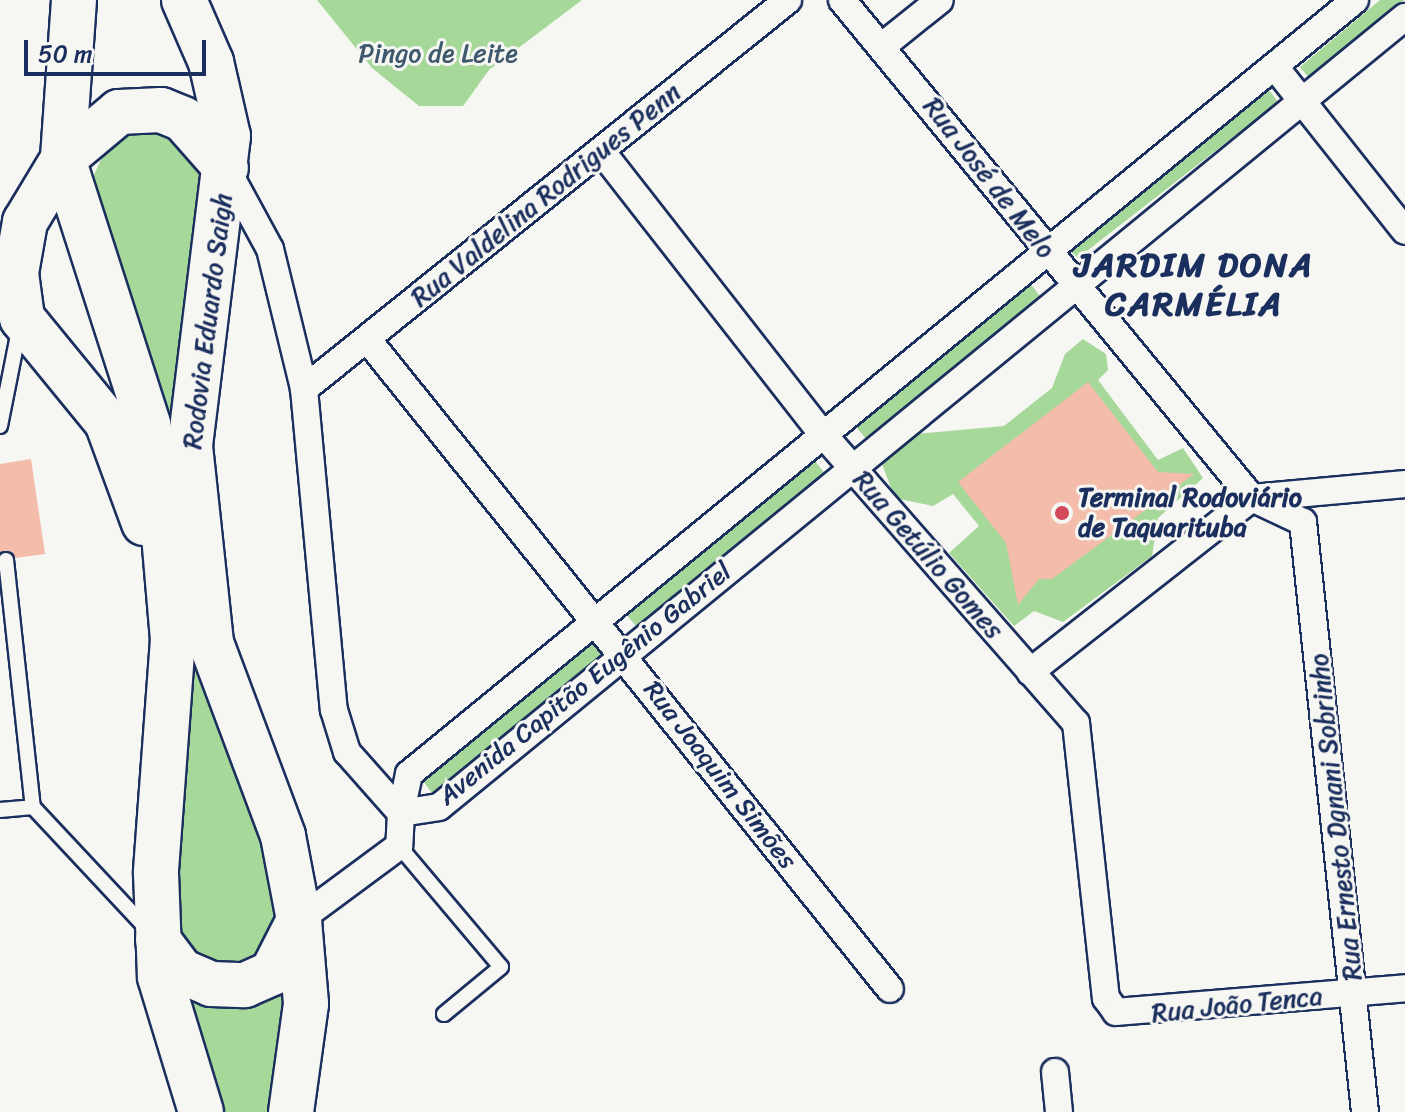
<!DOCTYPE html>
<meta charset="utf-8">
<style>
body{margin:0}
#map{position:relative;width:1405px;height:1112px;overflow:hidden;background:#f6f6f2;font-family:Sriracha,sans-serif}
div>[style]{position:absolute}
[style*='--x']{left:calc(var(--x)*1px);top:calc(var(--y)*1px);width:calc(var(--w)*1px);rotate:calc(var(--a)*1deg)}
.green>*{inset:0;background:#a6d899}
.building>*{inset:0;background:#f4bcaa}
.roads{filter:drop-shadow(2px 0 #1b2f5e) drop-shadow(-2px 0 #1b2f5e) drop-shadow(0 2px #1b2f5e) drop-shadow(0 -2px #1b2f5e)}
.lane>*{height:14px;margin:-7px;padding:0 7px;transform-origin:7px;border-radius:7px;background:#f6f6f2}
.street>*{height:26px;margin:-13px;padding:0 13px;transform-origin:13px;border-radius:13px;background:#f6f6f2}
.highway>*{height:44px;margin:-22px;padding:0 22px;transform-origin:22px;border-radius:22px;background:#f6f6f2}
.dots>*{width:22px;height:22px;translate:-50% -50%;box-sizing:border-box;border:4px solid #f6f6f2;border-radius:50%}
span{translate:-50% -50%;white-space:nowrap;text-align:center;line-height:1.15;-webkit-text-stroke:6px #f6f6f2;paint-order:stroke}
.park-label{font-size:26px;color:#3e596d}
.street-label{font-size:26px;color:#1b2f5e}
.poi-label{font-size:26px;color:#1b2f5e;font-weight:700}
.left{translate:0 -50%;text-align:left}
.district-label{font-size:34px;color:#1b2f5e;font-weight:700;letter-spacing:2px}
.scale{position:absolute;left:24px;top:40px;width:182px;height:36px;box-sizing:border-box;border:4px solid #1b2f5e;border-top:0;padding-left:10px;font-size:24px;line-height:28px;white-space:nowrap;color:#1b2f5e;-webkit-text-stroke:6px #f6f6f2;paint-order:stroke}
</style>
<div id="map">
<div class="green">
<i style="clip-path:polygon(317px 0,582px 0,489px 70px,463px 106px,419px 106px,372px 68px)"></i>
<i style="clip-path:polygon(1380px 0,1404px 0,1310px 79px,1300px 67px)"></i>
<i style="clip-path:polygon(1269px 90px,1278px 102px,1078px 258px,1066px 247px)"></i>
<i style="clip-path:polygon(167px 123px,202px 163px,186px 336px,243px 778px,274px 901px,271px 939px,251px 963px,202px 963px,170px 933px,187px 687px,92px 179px,112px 136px)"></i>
<i style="clip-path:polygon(1030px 283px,1040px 296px,867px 440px,856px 427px)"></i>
<i style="clip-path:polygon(1083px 339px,1106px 354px,1108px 370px,1098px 380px,1158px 460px,1183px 448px,1203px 478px,1158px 518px,1152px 556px,1063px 622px,1034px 611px,1014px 626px,949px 553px,979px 526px,953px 494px,933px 506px,895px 498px,882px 464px,916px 434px,1004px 426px,1052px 388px,1065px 354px)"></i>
<i style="clip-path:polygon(815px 461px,826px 475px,636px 626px,625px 613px)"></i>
<i style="clip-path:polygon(594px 640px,605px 653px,432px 793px,423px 781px)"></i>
<i style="clip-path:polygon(285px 982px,294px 982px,277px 1112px,214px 1112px,179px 987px,208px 1005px,255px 1005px)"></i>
</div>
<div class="building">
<i style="clip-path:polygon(1088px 382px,1158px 472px,1194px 474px,1052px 579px,1039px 579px,1018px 605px,1006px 543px,958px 482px)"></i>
<i style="clip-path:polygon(31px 459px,45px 554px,16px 558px,0 552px,0 464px)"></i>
</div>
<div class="roads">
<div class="lane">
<i style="--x:0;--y:426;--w:98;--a:-78.8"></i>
<i style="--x:6;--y:560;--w:248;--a:83.8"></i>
<i style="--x:33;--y:807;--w:167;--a:46.9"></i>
<i style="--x:0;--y:810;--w:33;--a:-5"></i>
<i style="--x:399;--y:846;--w:158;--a:49.9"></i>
<i style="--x:501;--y:967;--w:74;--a:140.5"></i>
</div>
<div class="street">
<i style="--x:842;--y:0;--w:645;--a:50.54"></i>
<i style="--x:1252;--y:498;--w:56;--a:25.2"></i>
<i style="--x:1303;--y:522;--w:593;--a:84"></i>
<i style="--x:1355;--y:0;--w:1222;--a:140.71"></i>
<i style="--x:409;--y:774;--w:40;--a:102"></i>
<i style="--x:401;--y:813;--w:38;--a:-9"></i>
<i style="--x:439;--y:807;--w:1248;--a:-39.28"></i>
<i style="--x:885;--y:44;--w:70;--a:-38.7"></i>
<i style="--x:1275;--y:67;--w:209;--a:51.6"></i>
<i style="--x:602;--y:152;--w:355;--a:52"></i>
<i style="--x:821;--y:432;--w:387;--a:48.8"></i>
<i style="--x:1076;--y:723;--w:277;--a:83.8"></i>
<i style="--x:1106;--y:998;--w:17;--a:54"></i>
<i style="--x:1116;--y:1012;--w:290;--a:-4.7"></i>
<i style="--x:226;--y:168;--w:92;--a:61.5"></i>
<i style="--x:270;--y:249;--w:144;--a:76.3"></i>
<i style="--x:304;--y:389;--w:322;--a:84.7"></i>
<i style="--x:334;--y:710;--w:44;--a:72.8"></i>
<i style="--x:347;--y:752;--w:81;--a:48.5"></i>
<i style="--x:401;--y:813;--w:33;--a:93"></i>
<i style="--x:399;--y:846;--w:124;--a:143.5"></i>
<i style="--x:367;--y:339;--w:834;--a:51.18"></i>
<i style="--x:304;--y:389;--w:621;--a:-38.79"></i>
<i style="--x:1030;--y:672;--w:282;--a:-38.1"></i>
<i style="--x:1252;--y:498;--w:154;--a:-5.2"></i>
<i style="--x:1055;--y:1072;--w:40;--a:84.3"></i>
</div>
<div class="highway">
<i style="--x:74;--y:0;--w:159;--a:94"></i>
<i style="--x:63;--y:159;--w:278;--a:72.2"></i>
<i style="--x:148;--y:424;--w:77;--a:80.3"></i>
<i style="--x:161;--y:500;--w:140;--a:85.1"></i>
<i style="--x:173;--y:639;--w:235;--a:94.2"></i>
<i style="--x:156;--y:873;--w:104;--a:87.8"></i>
<i style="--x:160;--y:977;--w:141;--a:73.1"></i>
<i style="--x:184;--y:0;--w:68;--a:66.5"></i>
<i style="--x:211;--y:62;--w:76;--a:77.1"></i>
<i style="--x:228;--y:136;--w:312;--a:97"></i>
<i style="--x:190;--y:446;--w:198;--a:83.9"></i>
<i style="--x:211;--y:643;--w:206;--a:69.5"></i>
<i style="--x:283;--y:836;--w:86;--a:79.2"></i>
<i style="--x:299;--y:920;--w:84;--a:85.2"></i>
<i style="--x:306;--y:1004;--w:109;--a:97.9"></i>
<i style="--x:144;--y:523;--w:108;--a:-110.1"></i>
<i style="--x:107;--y:422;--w:134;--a:-129.3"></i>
<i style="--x:22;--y:318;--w:45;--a:-97.6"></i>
<i style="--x:16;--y:273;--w:52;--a:-80"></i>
<i style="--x:25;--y:222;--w:74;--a:-58.9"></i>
<i style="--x:63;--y:159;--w:73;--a:-40"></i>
<i style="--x:119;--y:112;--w:42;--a:-2.7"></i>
<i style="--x:161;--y:110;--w:24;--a:22"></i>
<i style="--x:183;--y:119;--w:65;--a:48.7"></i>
<i style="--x:158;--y:940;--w:39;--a:53"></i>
<i style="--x:181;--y:971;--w:33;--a:23"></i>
<i style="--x:211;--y:984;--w:34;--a:2"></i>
<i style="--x:245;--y:985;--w:30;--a:-24"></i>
<i style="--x:272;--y:973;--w:59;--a:-63"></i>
</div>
</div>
<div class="dots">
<i style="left:1062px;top:513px;background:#d1495b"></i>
</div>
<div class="park-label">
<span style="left:438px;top:54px">Pingo de Leite</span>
</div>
<div class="street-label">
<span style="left:989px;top:178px;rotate:52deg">Rua José de Melo</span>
<span style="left:546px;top:195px;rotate:-39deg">Rua Valdelina Rodrigues Penn</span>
<span style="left:208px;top:321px;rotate:-83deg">Rodovia Eduardo Saigh</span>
<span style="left:928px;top:555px;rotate:49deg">Rua Getúlio Gomes</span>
<span style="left:585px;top:684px;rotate:-39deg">Avenida Capitão Eugênio Gabriel</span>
<span style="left:720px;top:775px;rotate:52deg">Rua Joaquim Simões</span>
<span style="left:1336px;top:817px;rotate:-96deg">Rua Ernesto Dgnani Sobrinho</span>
<span style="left:1237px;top:1005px;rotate:-6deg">Rua João Tenca</span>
</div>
<div class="poi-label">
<span class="left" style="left:1078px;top:513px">Terminal Rodoviário<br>de Taquarituba</span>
</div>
<div class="district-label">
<span style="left:1194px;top:285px">JARDIM DONA<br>CARMÉLIA</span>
</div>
<div class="scale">50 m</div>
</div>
